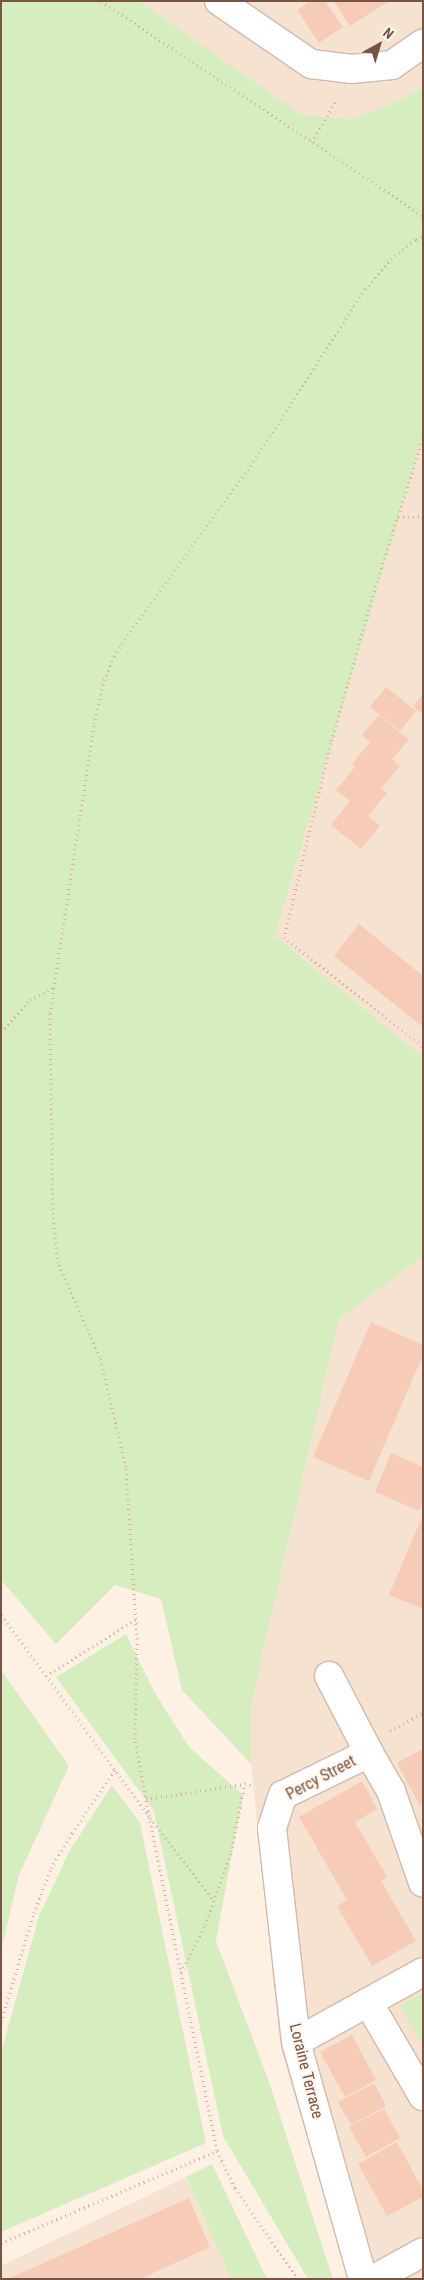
<!DOCTYPE html>
<style>
body{margin:0}
#map{position:relative;width:424px;height:2280px;overflow:hidden;background:#fef1e3;font-family:"Roboto Condensed",sans-serif}
div>[style]{position:absolute}
[style*='--x']{left:calc(var(--x)*1px);top:calc(var(--y)*1px);width:calc(var(--w)*1px);rotate:calc(var(--a)*1deg)}
.residential>*{inset:0;background:#f6e2d1}
.green>*{inset:0;background:#d6edc0}
.building>*{inset:0;background:#f6cbb8}
.path>*{height:3px;margin-top:-1.5px;transform-origin:0;background:repeating-linear-gradient(90deg,#dbae9b 0 1px,transparent 0 5px)}
.roads{filter:drop-shadow(1px 0 #d2b9ab) drop-shadow(-1px 0 #d2b9ab) drop-shadow(0 1px #d2b9ab) drop-shadow(0 -1px #d2b9ab)}
.minor>*{height:28px;margin:-14px;padding:0 14px;transform-origin:14px;border-radius:14px;background:#fff}
span{translate:-50% -50%;white-space:nowrap;text-align:center;line-height:1.15;-webkit-text-stroke:4px #fff5eb;paint-order:stroke}
.street-label{font-size:16px;color:#785447}
.frame{position:absolute;inset:0;border:2px solid #785447;pointer-events:none}
.north{position:absolute;left:354px;top:20px;width:50px;height:50px;-webkit-text-stroke:4px #fff5eb;paint-order:stroke;rotate:39deg;font-size:14px;font-weight:700;line-height:20px;text-align:center;color:#785447}
.north::after{content:'';display:block;margin:auto;width:18px;height:22px;background:#785447;clip-path:polygon(50% 0,100% 100%,50% 72%,0 100%)}
</style>
<div id="map">
<div class="residential">
<i style="clip-path:polygon(139px 1px,423px 1px,423px 87px,403px 99px,354px 119px,302px 115px)"></i>
<i style="clip-path:polygon(423px 436px,423px 1057px,275px 936px)"></i>
<i style="clip-path:polygon(423px 1256px,423px 2279px,348px 2279px,280px 2045px,251px 1764px,251px 1705px,339px 1319px)"></i>
<i style="clip-path:polygon(186px 2177px,231px 2279px,1px 2279px,1px 2266px)"></i>
</div>
<div class="green">
<i style="clip-path:polygon(1px 1px,139px 1px,302px 115px,354px 119px,403px 99px,423px 87px,423px 436px,275px 936px,423px 1057px,423px 1256px,339px 1319px,251px 1705px,251px 1764px,182px 1690px,161px 1599px,115px 1585px,56px 1644px,1px 1580px)"></i>
<i style="clip-path:polygon(126px 1634px,155px 1693px,189px 1747px,243px 1795px,216px 1941px,269px 2082px,333px 2279px,308px 2279px,223px 2136px,154px 1811px,56px 1677px)"></i>
<i style="clip-path:polygon(1px 1670px,69px 1766px,19px 1875px,1px 1950px)"></i>
<i style="clip-path:polygon(112px 1785px,140px 1823px,206px 2143px,1px 2232px,1px 2053px,39px 1916px,69px 1852px)"></i>
<i style="clip-path:polygon(423px 1993px,423px 2046px,400px 2006px)"></i>
<i style="clip-path:polygon(212px 2164px,267px 2279px,231px 2279px,186px 2177px)"></i>
</div>
<div class="building">
<i style="clip-path:polygon(310px 1px,325px 1px,343px 27px,319px 43px,297px 10px)"></i>
<i style="clip-path:polygon(334px 1px,389px 1px,350px 26px)"></i>
<i style="clip-path:polygon(386px 687px,416px 711px,400px 731px,370px 707px)"></i>
<i style="clip-path:polygon(423px 694px,423px 715px,413px 706px)"></i>
<i style="clip-path:polygon(379px 715px,409px 740px,392px 759px,400px 766px,381px 789px,387px 793px,368px 816px,380px 826px,361px 849px,331px 825px,350px 801px,336px 790px,355px 767px,352px 764px,370px 742px,362px 735px)"></i>
<i style="clip-path:polygon(359px 924px,423px 976px,423px 1027px,334px 956px)"></i>
<i style="clip-path:polygon(371px 1322px,423px 1345px,423px 1355px,369px 1481px,313px 1457px)"></i>
<i style="clip-path:polygon(391px 1453px,423px 1467px,423px 1502px,419px 1511px,375px 1492px)"></i>
<i style="clip-path:polygon(423px 1515px,423px 1609px,389px 1595px)"></i>
<i style="clip-path:polygon(423px 1749px,423px 1804px,420px 1806px,397px 1763px)"></i>
<i style="clip-path:polygon(362px 1781px,377px 1809px,355px 1822px,387px 1877px,381px 1881px,416px 1941px,372px 1966px,337px 1906px,347px 1900px,299px 1817px)"></i>
<i style="clip-path:polygon(352px 2035px,376px 2080px,345px 2097px,320px 2052px)"></i>
<i style="clip-path:polygon(374px 2083px,386px 2106px,351px 2125px,338px 2102px)"></i>
<i style="clip-path:polygon(384px 2109px,400px 2138px,366px 2157px,349px 2127px)"></i>
<i style="clip-path:polygon(397px 2142px,423px 2190px,423px 2197px,387px 2216px,358px 2164px)"></i>
<i style="clip-path:polygon(189px 2198px,210px 2247px,140px 2279px,8px 2279px)"></i>
</div>
<div class="path">
<i style="--x:101;--y:1;--w:387;--a:33.7"></i>
<i style="--x:312;--y:142;--w:50;--a:-59.8"></i>
<i style="--x:423;--y:439;--w:149;--a:107.9"></i>
<i style="--x:377;--y:581;--w:168;--a:105.9"></i>
<i style="--x:331;--y:743;--w:200;--a:103.6"></i>
<i style="--x:284;--y:937;--w:177;--a:38.4"></i>
<i style="--x:398;--y:517;--w:25;--a:-2"></i>
<i style="--x:1;--y:1032;--w:43;--a:-47.8"></i>
<i style="--x:30;--y:1000;--w:26;--a:-28"></i>
<i style="--x:1;--y:1615;--w:250;--a:53.6"></i>
<i style="--x:149;--y:1816;--w:342;--a:78.5"></i>
<i style="--x:217;--y:2151;--w:41;--a:64.1"></i>
<i style="--x:235;--y:2188;--w:111;--a:55.3"></i>
<i style="--x:46;--y:1676;--w:107;--a:-32.3"></i>
<i style="--x:390;--y:1731;--w:38;--a:-29"></i>
<i style="--x:146;--y:1799;--w:100;--a:-8.6"></i>
<i style="--x:149;--y:1816;--w:78;--a:-100.3"></i>
<i style="--x:135;--y:1739;--w:100;--a:-88.9"></i>
<i style="--x:137;--y:1639;--w:172;--a:-93.7"></i>
<i style="--x:126;--y:1467;--w:113;--a:-103.3"></i>
<i style="--x:100;--y:1357;--w:103;--a:-114.1"></i>
<i style="--x:58;--y:1263;--w:49;--a:-95.8"></i>
<i style="--x:53;--y:1214;--w:201;--a:-90.9"></i>
<i style="--x:50;--y:1013;--w:292;--a:-81.3"></i>
<i style="--x:94;--y:724;--w:45;--a:-77.2"></i>
<i style="--x:104;--y:680;--w:26;--a:-67"></i>
<i style="--x:114;--y:656;--w:30;--a:-57"></i>
<i style="--x:130;--y:631;--w:200;--a:-53.8"></i>
<i style="--x:248;--y:470;--w:216;--a:-57.1"></i>
<i style="--x:365;--y:289;--w:40;--a:-49"></i>
<i style="--x:391;--y:259;--w:32;--a:-39"></i>
<i style="--x:416;--y:239;--w:8;--a:-23"></i>
<i style="--x:150;--y:1818;--w:103;--a:52.5"></i>
<i style="--x:181;--y:1972;--w:53;--a:-62.9"></i>
<i style="--x:205;--y:1925;--w:77;--a:-70.4"></i>
<i style="--x:231;--y:1852;--w:70;--a:-78.5"></i>
<i style="--x:245;--y:1783;--w:9;--a:21"></i>
<i style="--x:1;--y:2022;--w:114;--a:-73.2"></i>
<i style="--x:34;--y:1913;--w:48;--a:-69.3"></i>
<i style="--x:51;--y:1868;--w:41;--a:-59"></i>
<i style="--x:72;--y:1833;--w:76;--a:-55.7"></i>
<i style="--x:1;--y:2243;--w:235;--a:-23.1"></i>
</div>
<div class="roads">
<div class="minor">
<i style="--x:219;--y:1;--w:112;--a:34.4"></i>
<i style="--x:311;--y:64;--w:41;--a:7"></i>
<i style="--x:352;--y:69;--w:40;--a:-5.7"></i>
<i style="--x:392;--y:65;--w:38;--a:-35"></i>
<i style="--x:329;--y:1676;--w:87;--a:62.5"></i>
<i style="--x:368;--y:2002;--w:109;--a:59.7"></i>
<i style="--x:296;--y:2042;--w:145;--a:-28.9"></i>
<i style="--x:363;--y:2279;--w:246;--a:-105.8"></i>
<i style="--x:296;--y:2042;--w:215;--a:-96.4"></i>
<i style="--x:272;--y:1828;--w:35;--a:-72"></i>
<i style="--x:283;--y:1795;--w:96;--a:-26"></i>
<i style="--x:369;--y:1753;--w:44;--a:59.9"></i>
<i style="--x:391;--y:1791;--w:97;--a:70.8"></i>
<i style="--x:374;--y:2279;--w:56;--a:-28.9"></i>
</div>
</div>
<div class="street-label">
<span style="left:321px;top:1778px;rotate:-28deg">Percy Street</span>
<span style="left:306px;top:2071px;rotate:76deg">Loraine Terrace</span>
</div>
<div class="frame"></div>
<div class="north">N</div>
</div>
